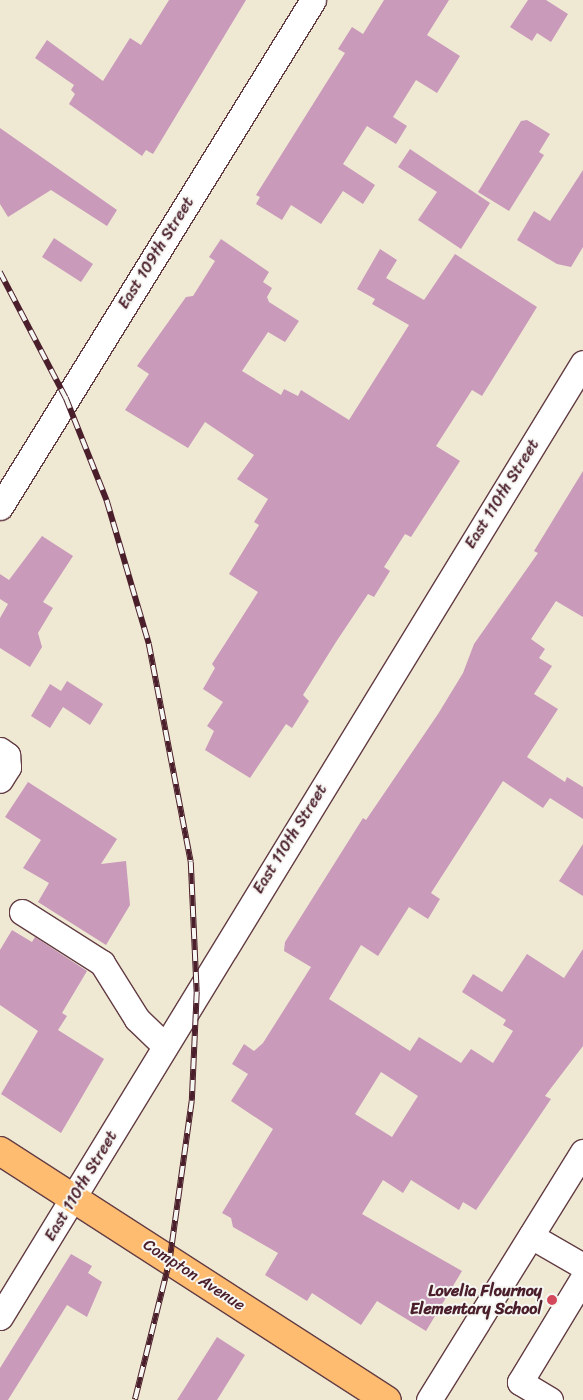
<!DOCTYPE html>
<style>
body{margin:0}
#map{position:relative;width:583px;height:1400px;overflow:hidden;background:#efe9d4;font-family:Sriracha,sans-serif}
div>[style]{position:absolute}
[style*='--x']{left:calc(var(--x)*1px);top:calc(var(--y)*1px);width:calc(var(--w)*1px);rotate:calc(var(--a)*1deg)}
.building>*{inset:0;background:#c99aba}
.roads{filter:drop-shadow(1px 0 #633d44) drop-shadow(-1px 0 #633d44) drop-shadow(0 1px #633d44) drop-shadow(0 -1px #633d44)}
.minor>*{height:25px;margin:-12.5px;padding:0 12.5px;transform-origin:12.5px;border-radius:12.5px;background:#fff}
.major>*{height:28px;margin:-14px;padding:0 14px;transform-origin:14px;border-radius:14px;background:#febc70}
.rail>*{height:5.5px;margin-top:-2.75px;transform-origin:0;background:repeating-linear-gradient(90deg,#f6f6f2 0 11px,#4a1f2b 0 22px);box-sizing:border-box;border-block:1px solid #4a1f2b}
.dots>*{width:14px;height:14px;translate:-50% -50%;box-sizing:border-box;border:2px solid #f6f6f2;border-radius:50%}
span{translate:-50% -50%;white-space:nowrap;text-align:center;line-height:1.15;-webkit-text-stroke:4px #f6f6f2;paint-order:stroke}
.street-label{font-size:16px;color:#4a1f2b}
.poi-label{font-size:16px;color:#4a1f2b;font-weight:700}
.right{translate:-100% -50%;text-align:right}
</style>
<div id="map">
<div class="building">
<i style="clip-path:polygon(169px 0,246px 0,153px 154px,146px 150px,142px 156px,69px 104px,75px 94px,71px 90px,74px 85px,35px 58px,47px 40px,103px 81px,130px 38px,141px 45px)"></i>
<i style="clip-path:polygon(384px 0,449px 0,427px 35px,460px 56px,437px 93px,416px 80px,393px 117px,407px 126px,396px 144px,367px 126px,343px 164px,375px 185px,363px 204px,343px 191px,321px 224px,291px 205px,282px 220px,256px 204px,260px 197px,256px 195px,345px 53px,338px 49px,352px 27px,363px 34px)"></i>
<i style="clip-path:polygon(528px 0,546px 0,568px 14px,551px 42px,537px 33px,532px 41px,510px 27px)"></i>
<i style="clip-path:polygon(527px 120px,550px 134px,539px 152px,544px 155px,509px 211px,478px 192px,521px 121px)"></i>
<i style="clip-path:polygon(0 128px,117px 210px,107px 226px,51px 190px,8px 217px,0 204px)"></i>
<i style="clip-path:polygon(410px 149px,490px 203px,461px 249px,418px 220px,437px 192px,398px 167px)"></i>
<i style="clip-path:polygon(583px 170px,583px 247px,571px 267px,557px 264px,517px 240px,534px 211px,550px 221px)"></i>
<i style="clip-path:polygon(54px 238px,93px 264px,81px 282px,42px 257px)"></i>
<i style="clip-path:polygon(221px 239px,269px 272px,263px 282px,272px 288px,267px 297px,269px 302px,299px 321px,285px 342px,268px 332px,242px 371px,281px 395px,284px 389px,298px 396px,301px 390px,349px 420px,409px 325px,372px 304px,375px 299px,357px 289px,380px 249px,397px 260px,386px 278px,424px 300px,455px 254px,537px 307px,482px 396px,472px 390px,436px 446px,460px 461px,411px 537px,405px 534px,384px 567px,390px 571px,374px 597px,368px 594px,336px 642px,303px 695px,309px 701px,292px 728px,286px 724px,250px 778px,205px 750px,214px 731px,207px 726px,223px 702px,203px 689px,215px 668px,212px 664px,258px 592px,229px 574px,259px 525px,254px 522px,268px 499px,237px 479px,254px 455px,205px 422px,188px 448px,125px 410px,149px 374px,137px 366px,186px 297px,193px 296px,215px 261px,209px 257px)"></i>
<i style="clip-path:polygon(evenodd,583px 471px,583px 617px,556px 601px,531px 639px,545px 649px,539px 658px,552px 666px,534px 694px,558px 709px,527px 757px,565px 782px,567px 777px,583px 787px,583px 819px,550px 798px,543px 808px,503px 781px,431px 893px,440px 899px,428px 919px,409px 907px,378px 956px,361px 945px,329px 999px,410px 1051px,419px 1037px,461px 1063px,471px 1049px,493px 1063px,513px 1031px,503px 1025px,506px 1020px,462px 992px,473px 974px,502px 992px,527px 954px,564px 978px,583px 949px,583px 1046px,545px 1096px,551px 1099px,476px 1210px,463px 1202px,459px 1210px,411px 1180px,403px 1193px,383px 1180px,362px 1214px,462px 1271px,426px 1331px,377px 1301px,361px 1325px,312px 1293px,307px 1301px,265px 1275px,278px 1253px,233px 1227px,231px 1218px,222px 1213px,273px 1129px,231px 1101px,248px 1074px,232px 1064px,244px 1044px,254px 1051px,263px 1043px,311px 967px,284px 951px,285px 942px,363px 818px,366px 820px,438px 714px,463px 673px,474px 644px,538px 553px,534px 551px,583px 471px,381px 1072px,418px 1096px,392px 1137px,355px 1114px,381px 1072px)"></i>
<i style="clip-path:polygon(42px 536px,73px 556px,43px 602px,53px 608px,38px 633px,42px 647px,30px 667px,0 648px,0 618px,8px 604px,0 599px,0 574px,9px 580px)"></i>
<i style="clip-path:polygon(67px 681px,103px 704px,90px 725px,63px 707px,50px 728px,31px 716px,50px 684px,61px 691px)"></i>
<i style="clip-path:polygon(28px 782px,117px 839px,101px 864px,126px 861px,130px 905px,106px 945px,38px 902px,49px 883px,23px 868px,41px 840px,5px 817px)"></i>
<i style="clip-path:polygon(583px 844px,583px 896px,559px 881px)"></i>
<i style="clip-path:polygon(12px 930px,32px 942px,35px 937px,87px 971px,62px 1013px,67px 1016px,58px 1030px,104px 1059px,61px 1133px,1px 1094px,38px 1031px,0 1005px,0 950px)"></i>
<i style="clip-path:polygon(71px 1254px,92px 1266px,88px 1273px,102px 1282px,87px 1317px,67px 1305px,8px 1400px,0 1400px,0 1368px)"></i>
<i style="clip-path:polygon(217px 1337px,245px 1355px,217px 1400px,177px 1400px)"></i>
</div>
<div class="roads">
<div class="minor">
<i style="--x:0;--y:507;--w:596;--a:-58.31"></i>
<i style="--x:0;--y:750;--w:9;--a:36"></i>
<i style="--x:7;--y:755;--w:12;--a:85"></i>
<i style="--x:8;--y:767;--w:15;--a:122"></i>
<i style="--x:22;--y:912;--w:95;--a:32.5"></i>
<i style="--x:102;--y:963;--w:66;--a:58"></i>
<i style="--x:137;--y:1019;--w:39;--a:44"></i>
<i style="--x:531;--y:1236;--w:60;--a:30"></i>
<i style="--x:0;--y:1317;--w:1118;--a:-58.57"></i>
<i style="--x:429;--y:1400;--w:292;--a:-58.2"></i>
<i style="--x:550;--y:1400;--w:35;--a:-149"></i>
<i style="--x:520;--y:1382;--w:122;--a:-58.8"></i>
</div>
<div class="major">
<i style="--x:0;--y:1151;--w:460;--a:32.8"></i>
</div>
</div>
<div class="rail">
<i style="--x:0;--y:272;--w:142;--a:62.4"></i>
<i style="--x:66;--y:398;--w:111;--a:68.3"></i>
<i style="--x:107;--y:501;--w:149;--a:73.6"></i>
<i style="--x:149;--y:644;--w:222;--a:79.1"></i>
<i style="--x:191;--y:862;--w:130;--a:87.4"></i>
<i style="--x:197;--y:992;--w:109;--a:92.6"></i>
<i style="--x:192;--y:1101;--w:161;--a:97.9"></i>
<i style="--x:170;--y:1260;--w:144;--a:104"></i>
</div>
<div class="dots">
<i style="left:552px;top:1300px;background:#d1495b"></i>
</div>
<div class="street-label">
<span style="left:156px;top:253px;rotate:-58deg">East 109th Street</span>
<span style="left:502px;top:494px;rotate:-58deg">East 110th Street</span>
<span style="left:290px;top:839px;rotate:-58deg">East 110th Street</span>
<span style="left:81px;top:1186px;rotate:-59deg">East 110th Street</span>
<span style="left:194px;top:1275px;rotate:33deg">Compton Avenue</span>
</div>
<div class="poi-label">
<span class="right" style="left:542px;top:1300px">Lovelia Flournoy<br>Elementary School</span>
</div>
</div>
